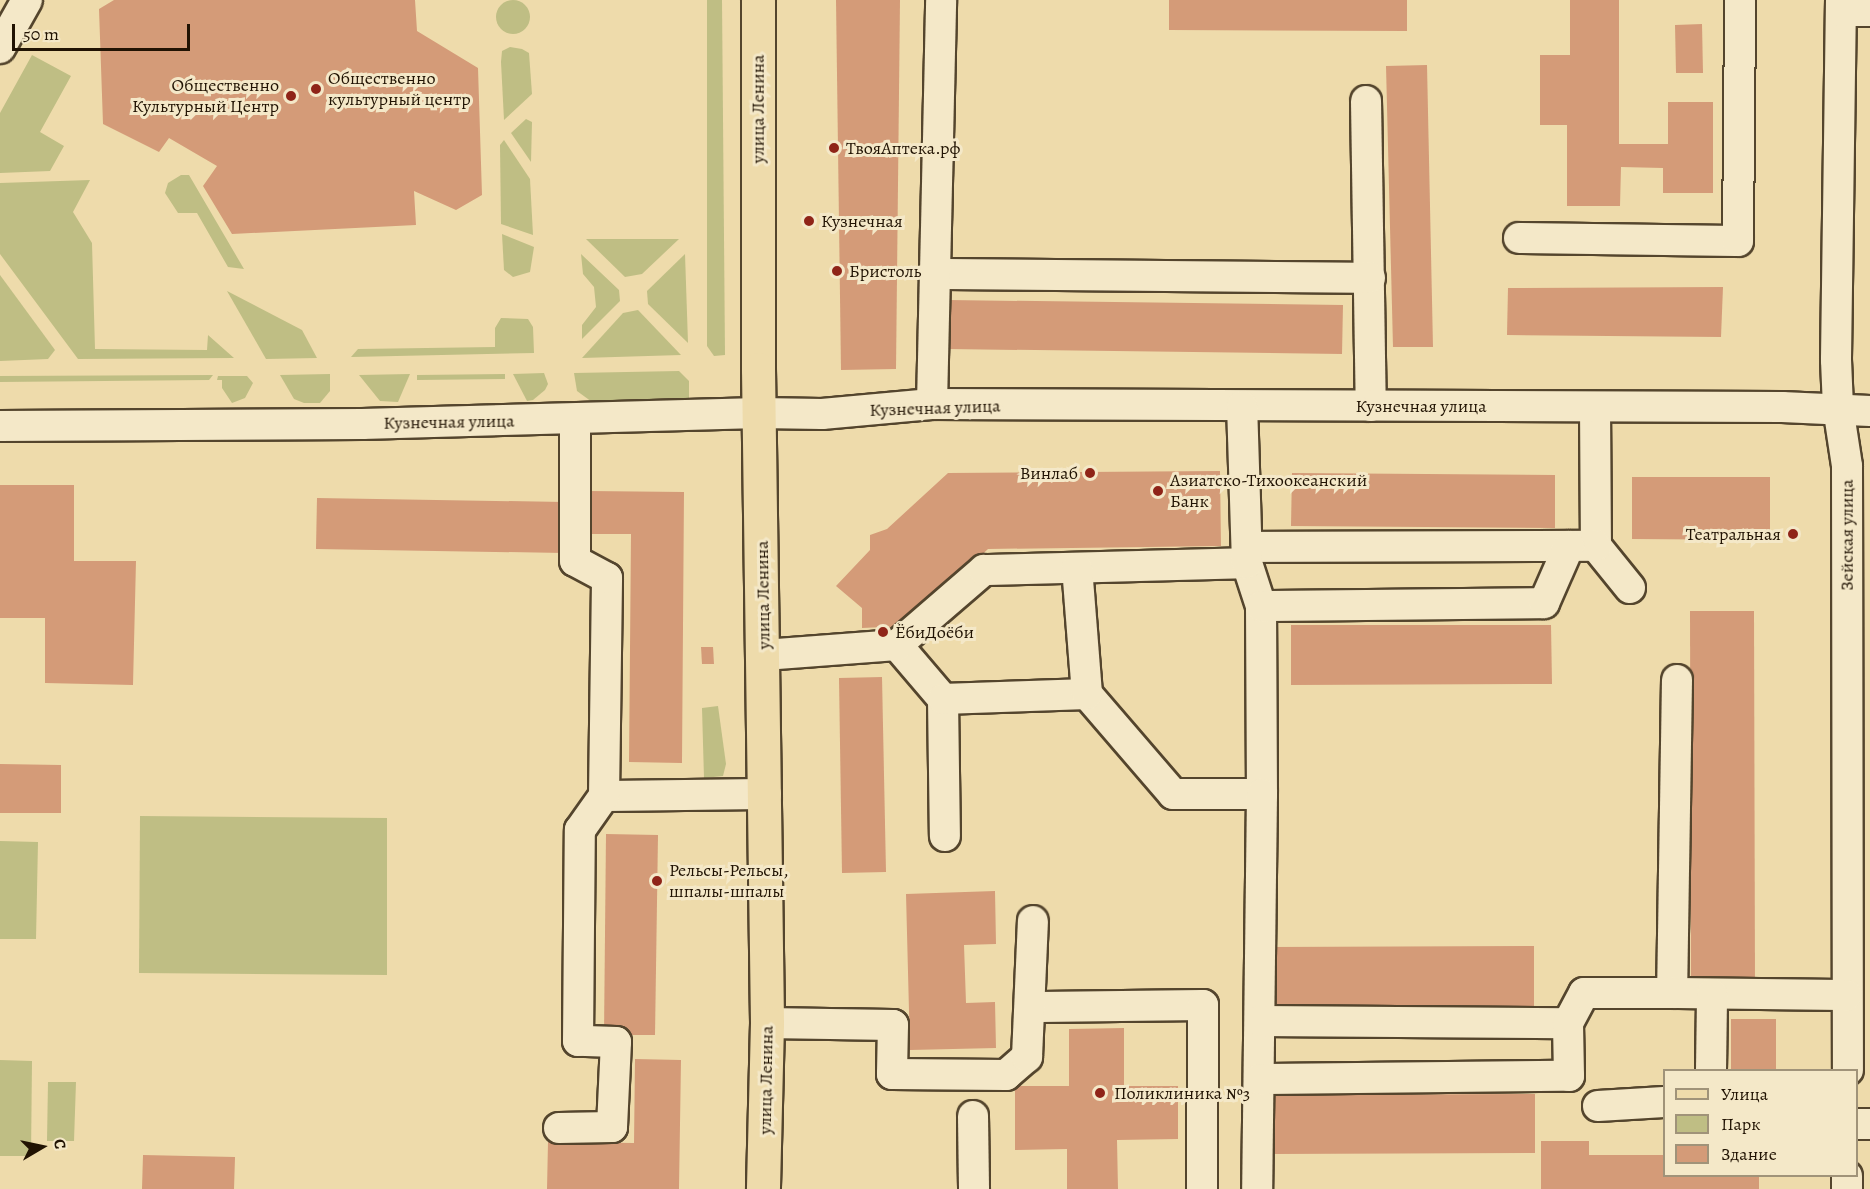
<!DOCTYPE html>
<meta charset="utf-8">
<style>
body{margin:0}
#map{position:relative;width:1870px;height:1189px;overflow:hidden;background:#eedbab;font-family:Alegreya,serif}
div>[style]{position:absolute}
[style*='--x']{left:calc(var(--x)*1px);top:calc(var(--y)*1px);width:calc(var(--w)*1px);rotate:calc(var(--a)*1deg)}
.green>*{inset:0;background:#bfbe84}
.round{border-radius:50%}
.building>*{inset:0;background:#d49b78}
.roads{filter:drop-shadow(2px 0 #54452d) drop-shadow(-2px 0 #54452d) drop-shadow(0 2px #54452d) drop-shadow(0 -2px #54452d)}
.minor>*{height:30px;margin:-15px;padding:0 15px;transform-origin:15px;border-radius:15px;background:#f4e8c8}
.major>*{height:33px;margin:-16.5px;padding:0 16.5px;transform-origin:16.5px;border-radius:16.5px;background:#eedbab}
.dots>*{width:16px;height:16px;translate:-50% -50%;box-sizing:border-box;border:3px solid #f4e8c8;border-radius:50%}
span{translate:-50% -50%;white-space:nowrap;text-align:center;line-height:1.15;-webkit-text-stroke:6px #f4e8c8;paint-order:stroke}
.poi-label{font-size:18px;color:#211303}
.left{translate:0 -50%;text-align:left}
.right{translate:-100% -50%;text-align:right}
.street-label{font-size:18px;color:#211303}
.legend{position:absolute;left:1663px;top:1069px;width:195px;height:108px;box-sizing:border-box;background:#f4e8c8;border:2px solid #a09379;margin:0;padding:8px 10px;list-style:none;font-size:18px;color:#211303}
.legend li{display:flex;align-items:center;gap:12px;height:30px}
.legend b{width:30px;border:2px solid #a09379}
.north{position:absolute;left:12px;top:1117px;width:60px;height:60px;-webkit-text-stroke:4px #f4e8c8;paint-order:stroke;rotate:81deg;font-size:16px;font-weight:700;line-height:24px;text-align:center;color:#211303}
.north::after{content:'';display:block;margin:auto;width:21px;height:27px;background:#211303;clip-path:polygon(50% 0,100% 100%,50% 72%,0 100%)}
.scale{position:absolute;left:12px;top:24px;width:178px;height:27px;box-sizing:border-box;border:3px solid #211303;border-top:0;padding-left:8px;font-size:18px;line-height:21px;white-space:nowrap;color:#211303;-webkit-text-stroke:4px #f4e8c8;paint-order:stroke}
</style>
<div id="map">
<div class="green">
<i style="clip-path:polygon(707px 0,722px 0,725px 355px,714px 356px,707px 346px)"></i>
<i class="round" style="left:496px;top:0;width:34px;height:34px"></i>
<i style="clip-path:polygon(510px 47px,522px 49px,529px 53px,532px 94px,504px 120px,501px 62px,502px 51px)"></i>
<i style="clip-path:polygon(32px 55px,71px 76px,40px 132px,64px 146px,50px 171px,0 173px,0 113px)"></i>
<i style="clip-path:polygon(526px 119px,532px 122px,531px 162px,511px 133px)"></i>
<i style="clip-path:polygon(504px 140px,530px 179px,533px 235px,501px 224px,500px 145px)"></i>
<i style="clip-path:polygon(181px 175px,189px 175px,244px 269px,228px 267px,197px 213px,178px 213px,165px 193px,168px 183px)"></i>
<i style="clip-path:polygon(90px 180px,73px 212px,92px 243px,95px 349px,207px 350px,208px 335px,234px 358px,78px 359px,0 254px,0 183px)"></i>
<i style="clip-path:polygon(502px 234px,534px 247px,530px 272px,513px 277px,504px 270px)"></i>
<i style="clip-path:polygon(586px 239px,679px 239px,642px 274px,625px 277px)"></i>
<i style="clip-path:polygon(581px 254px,619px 290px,620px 301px,582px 339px,582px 325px,596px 307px,594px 287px,583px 274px)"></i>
<i style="clip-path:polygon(685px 254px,688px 343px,648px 304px,647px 291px)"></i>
<i style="clip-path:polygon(0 275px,55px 350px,48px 359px,0 361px)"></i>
<i style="clip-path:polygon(227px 291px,302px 330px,317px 358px,266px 359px)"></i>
<i style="clip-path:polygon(638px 310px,681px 355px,582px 358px,623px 313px)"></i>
<i style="clip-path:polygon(501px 318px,528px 319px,533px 327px,534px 353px,351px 357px,358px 349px,495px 347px,495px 328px)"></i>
<i style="clip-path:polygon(679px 371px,689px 381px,689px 400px,592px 402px,577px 391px,574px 373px)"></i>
<i style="clip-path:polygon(544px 373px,548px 384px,545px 390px,533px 400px,527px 401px,513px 374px)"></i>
<i style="clip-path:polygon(330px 374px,330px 391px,320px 403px,304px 403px,294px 399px,280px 375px)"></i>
<i style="clip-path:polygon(410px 374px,398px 402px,380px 401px,359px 375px)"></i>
<i style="clip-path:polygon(505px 374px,505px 379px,417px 380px,417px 375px)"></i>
<i style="clip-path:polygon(213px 375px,209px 380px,0 382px,0 376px)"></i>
<i style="clip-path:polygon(218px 376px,247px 376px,253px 383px,245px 398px,232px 403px,222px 388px,222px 380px,217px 380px)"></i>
<i style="clip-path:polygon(718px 706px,726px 764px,723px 776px,704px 778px,702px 708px)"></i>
<i style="clip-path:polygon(140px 816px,387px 818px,387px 975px,139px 973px)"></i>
<i style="clip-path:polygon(0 841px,38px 842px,36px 939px,0 939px)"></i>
<i style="clip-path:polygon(0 1060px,32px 1061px,31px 1156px,0 1156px)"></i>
<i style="clip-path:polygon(48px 1082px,76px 1082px,74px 1141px,47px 1141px)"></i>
</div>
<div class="building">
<i style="clip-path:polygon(114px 0,415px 0,417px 31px,478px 68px,482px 195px,456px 210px,414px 191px,416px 225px,232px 234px,203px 186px,217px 166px,169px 138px,159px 152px,103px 124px,99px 9px)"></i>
<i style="clip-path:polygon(836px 0,900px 0,896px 369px,841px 370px)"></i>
<i style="clip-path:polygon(1169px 0,1407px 0,1407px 31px,1169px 30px)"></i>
<i style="clip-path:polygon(1570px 0,1619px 0,1619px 144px,1668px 144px,1668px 102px,1713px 102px,1713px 193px,1663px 193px,1663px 168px,1621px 167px,1620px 206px,1567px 206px,1567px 125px,1540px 125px,1540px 55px,1570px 55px)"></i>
<i style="clip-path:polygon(1702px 24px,1703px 73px,1676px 73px,1675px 25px)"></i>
<i style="clip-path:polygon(1427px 65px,1433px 347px,1393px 347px,1386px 66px)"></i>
<i style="clip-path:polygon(1723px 287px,1721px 337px,1507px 335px,1508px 288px)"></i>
<i style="clip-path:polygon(948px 300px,1343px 305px,1342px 354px,948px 349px)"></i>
<i style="clip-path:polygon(1220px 471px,1221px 546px,988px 549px,895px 636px,884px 627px,862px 628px,862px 608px,836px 586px,870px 550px,870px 535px,887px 529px,948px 473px)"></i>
<i style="clip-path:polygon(1292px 473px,1555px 475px,1555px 528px,1291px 526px)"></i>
<i style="clip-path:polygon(1632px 477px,1770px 477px,1770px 540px,1632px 539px)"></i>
<i style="clip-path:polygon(0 485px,74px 485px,74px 561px,136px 561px,133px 685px,45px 683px,45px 618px,0 618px)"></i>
<i style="clip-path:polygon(588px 491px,684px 492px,682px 763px,629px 762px,631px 534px,588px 534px)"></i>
<i style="clip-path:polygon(317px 498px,564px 502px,564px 553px,316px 549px)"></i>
<i style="clip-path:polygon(1690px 611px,1754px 611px,1755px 986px,1691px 986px)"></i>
<i style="clip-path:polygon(1291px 625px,1551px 625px,1552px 684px,1291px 685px)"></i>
<i style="clip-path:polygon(701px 647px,713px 647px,714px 664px,702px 664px)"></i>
<i style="clip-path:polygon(882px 677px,886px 872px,842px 873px,839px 678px)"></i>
<i style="clip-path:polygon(0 764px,61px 765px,61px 813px,0 813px)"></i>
<i style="clip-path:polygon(606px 834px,658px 835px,655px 1035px,604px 1035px)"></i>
<i style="clip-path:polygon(995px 891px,996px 944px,964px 945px,966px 1003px,995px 1002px,996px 1048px,910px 1050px,906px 894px)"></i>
<i style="clip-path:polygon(1534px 946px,1534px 1006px,1270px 1006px,1270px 947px)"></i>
<i style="clip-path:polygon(1731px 1019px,1776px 1019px,1776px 1070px,1731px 1070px)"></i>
<i style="clip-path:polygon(1124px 1028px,1124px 1086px,1178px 1086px,1178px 1139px,1117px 1140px,1118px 1189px,1067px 1189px,1067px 1149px,1015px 1150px,1015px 1086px,1069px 1086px,1069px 1029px)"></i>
<i style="clip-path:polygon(635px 1059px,681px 1060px,679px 1189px,547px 1189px,548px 1142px,634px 1143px)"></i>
<i style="clip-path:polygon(1535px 1094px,1535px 1153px,1273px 1154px,1272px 1095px)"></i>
<i style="clip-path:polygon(1541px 1141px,1589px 1141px,1589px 1155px,1664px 1155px,1664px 1176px,1759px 1176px,1759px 1189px,1541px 1189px)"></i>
<i style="clip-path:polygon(143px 1155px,235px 1157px,234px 1189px,142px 1189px)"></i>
</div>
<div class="roads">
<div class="minor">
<i style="--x:1841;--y:0;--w:360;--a:90.8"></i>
<i style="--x:1836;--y:360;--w:47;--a:87.6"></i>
<i style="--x:1838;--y:407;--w:60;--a:81.3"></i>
<i style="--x:1847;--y:466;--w:604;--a:89.91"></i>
<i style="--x:1841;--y:11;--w:29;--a:0"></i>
<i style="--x:0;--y:48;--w:55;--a:-60.6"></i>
<i style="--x:1366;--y:101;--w:305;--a:89.1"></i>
<i style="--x:1519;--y:238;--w:219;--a:0.8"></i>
<i style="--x:1738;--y:241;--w:241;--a:-89.5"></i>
<i style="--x:934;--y:274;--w:436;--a:0.5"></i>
<i style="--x:932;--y:404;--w:404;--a:-88.7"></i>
<i style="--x:1595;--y:407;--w:139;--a:89.6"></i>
<i style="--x:1596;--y:546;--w:54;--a:51"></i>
<i style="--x:0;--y:426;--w:362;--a:-0.3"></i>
<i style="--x:362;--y:424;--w:397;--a:-1.6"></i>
<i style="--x:759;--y:413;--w:63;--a:0.9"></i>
<i style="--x:822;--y:414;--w:110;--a:-5.2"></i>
<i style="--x:932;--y:404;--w:850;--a:0.2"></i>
<i style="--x:1782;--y:407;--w:88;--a:2.6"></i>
<i style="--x:1247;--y:547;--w:349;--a:-0.2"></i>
<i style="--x:1247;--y:563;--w:45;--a:72"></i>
<i style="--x:1261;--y:606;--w:188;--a:89.7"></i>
<i style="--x:1261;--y:606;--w:283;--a:-0.6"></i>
<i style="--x:1544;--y:603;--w:62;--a:-66.3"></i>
<i style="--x:897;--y:645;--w:71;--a:49.6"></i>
<i style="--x:943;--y:699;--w:137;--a:89.2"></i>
<i style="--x:764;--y:655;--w:133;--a:-4.3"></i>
<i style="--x:897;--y:645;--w:115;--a:-40.8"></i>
<i style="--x:984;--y:570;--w:263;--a:-1.5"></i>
<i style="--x:1247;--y:563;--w:157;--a:-91.8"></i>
<i style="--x:1677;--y:680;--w:313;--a:90.9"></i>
<i style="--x:1672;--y:993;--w:175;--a:0.7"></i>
<i style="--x:1087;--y:694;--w:132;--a:49.3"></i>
<i style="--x:1173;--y:794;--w:89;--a:0"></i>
<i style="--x:1262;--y:794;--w:395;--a:90.7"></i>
<i style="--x:943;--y:699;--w:144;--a:-2"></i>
<i style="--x:1087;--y:694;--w:126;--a:-94.5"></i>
<i style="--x:604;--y:796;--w:162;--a:-0.7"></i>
<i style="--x:1040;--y:1007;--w:163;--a:-0.7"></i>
<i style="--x:1203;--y:1005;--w:184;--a:90.3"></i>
<i style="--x:1260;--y:1021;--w:308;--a:0.4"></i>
<i style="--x:1568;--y:1023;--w:34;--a:-62"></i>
<i style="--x:1584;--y:993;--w:88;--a:0"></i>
<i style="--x:767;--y:1023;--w:126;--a:0.9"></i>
<i style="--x:893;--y:1025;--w:49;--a:91.2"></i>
<i style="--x:892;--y:1074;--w:114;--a:0.5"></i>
<i style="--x:1006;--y:1075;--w:28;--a:-41"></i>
<i style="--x:1027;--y:1057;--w:136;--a:-87.5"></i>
<i style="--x:1711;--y:1070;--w:76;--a:-89.2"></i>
<i style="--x:1259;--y:1079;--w:310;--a:-0.6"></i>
<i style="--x:1569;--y:1076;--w:53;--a:-91.1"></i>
<i style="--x:1598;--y:1106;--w:66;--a:-3.5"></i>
<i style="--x:973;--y:1116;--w:73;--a:89.2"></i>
<i style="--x:1856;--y:1124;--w:14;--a:0"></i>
<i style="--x:559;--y:1128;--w:53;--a:-1.1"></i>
<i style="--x:612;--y:1127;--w:85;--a:-87.3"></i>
<i style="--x:616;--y:1042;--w:38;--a:-178"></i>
<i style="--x:578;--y:1041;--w:211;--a:-89.5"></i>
<i style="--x:580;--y:830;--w:42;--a:-54.8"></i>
<i style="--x:604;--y:796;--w:218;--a:-89.2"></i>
<i style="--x:607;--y:578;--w:36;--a:-152"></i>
<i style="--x:575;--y:561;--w:142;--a:-90"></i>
<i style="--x:1847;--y:1189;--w:13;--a:-90"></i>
</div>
<div class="major">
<i style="--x:758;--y:0;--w:369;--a:90"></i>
<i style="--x:758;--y:369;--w:654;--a:89.21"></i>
<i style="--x:767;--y:1023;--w:166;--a:91.4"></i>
</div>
</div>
<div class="dots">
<i style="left:316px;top:89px;background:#8f2418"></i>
<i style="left:291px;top:96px;background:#8f2418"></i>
<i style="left:834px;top:148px;background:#8f2418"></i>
<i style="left:809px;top:221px;background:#8f2418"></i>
<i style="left:837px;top:271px;background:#8f2418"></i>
<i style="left:1090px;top:473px;background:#8f2418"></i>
<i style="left:1158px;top:491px;background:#8f2418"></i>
<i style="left:1793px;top:534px;background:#8f2418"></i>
<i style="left:883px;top:632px;background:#8f2418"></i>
<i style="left:657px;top:881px;background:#8f2418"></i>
<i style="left:1100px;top:1093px;background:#8f2418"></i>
</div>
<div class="poi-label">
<span class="left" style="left:328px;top:89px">Общественно<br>культурный центр</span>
<span class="right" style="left:279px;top:96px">Общественно<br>Культурный Центр</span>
<span class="left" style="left:846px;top:148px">ТвояАптека.рф</span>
<span class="left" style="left:821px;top:221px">Кузнечная</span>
<span class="left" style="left:849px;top:271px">Бристоль</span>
<span class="right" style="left:1078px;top:473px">Винлаб</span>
<span class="left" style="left:1170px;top:491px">Азиатско-Тихоокеанский<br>Банк</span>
<span class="right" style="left:1781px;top:534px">Театральная</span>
<span class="left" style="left:895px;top:632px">ЁбиДоёби</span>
<span class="left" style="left:669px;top:881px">Рельсы-Рельсы,<br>шпалы-шпалы</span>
<span class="left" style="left:1114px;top:1093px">Поликлиника №3</span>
</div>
<div class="street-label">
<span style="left:758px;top:109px;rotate:-90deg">улица Ленина</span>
<span style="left:1421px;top:406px">Кузнечная улица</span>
<span style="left:935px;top:408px;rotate:-2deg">Кузнечная улица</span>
<span style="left:449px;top:422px;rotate:-1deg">Кузнечная улица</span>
<span style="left:1847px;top:535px;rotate:-90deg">Зейская улица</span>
<span style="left:763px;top:595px;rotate:-91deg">улица Ленина</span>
<span style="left:766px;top:1080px;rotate:-89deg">улица Ленина</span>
</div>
<ul class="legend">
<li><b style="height:8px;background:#eedbab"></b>Улица</li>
<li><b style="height:16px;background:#bfbe84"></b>Парк</li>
<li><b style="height:16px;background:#d49b78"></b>Здание</li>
</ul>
<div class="north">С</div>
<div class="scale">50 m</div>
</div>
